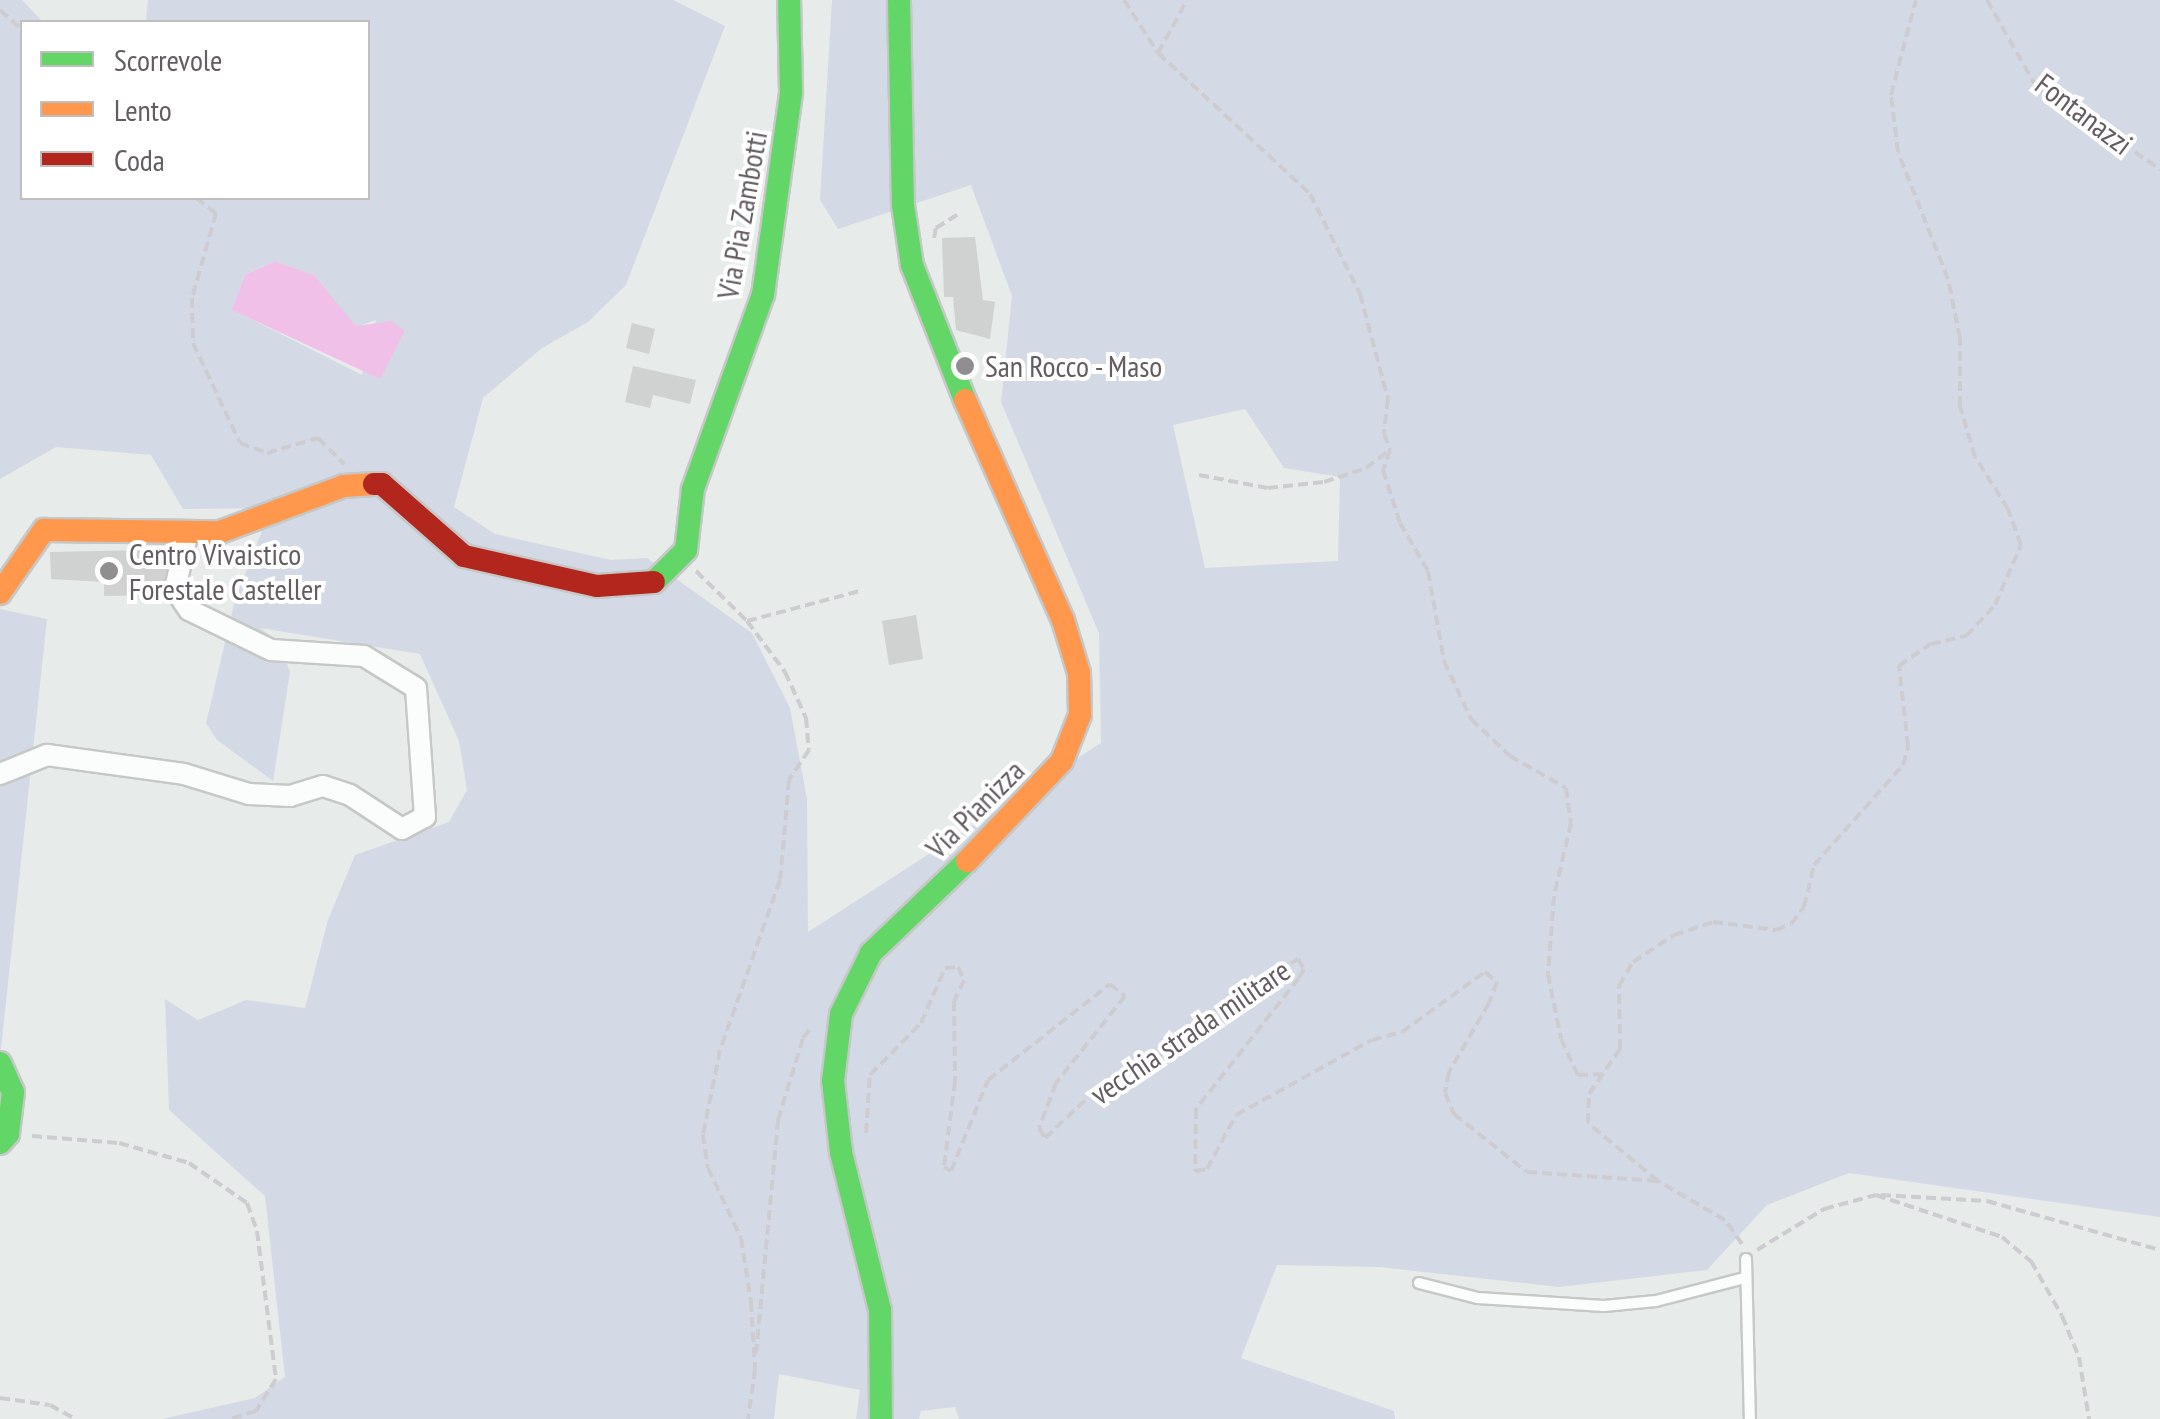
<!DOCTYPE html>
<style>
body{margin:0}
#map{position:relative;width:2160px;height:1419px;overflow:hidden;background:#e7ebe9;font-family:"PT Sans Narrow",sans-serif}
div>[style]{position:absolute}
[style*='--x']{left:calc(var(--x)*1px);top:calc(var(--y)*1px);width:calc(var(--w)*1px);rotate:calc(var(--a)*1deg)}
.green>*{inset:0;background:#d4dae5}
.water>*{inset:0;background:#f0c0e9}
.building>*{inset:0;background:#cfd2d0}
.path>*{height:4px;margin-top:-2px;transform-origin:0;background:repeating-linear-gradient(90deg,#cdccd1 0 10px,transparent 0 15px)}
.roads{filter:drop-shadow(2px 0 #c6c8c7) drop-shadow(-2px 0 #c6c8c7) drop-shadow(0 2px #c6c8c7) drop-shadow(0 -2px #c6c8c7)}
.lane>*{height:10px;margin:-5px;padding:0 5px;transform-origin:5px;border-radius:5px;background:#fbfcfc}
.street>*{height:20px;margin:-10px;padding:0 10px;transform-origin:10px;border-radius:10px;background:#fbfcfc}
.fast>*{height:22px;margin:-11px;padding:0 11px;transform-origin:11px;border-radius:11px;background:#63d668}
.slow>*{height:22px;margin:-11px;padding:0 11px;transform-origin:11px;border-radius:11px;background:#ff974d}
.jam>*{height:22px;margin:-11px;padding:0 11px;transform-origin:11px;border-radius:11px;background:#b3261e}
.dots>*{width:28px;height:28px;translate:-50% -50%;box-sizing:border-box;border:5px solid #fff;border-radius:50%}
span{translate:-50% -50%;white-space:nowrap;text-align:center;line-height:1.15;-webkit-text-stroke:8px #fff;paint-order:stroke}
.street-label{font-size:30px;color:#635c61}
.poi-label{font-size:30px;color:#635c61}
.left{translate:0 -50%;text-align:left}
.legend{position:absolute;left:20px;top:20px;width:350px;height:180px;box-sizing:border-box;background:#fff;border:2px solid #c1bec0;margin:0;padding:12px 18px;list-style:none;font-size:30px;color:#635c61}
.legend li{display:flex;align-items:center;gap:20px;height:50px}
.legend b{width:50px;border:2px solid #c1bec0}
</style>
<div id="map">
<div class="green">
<i style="clip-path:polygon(evenodd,0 0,22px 0,43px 22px,22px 22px,22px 198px,368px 198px,368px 22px,146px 22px,148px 0,673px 0,725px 26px,626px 285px,588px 322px,542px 348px,483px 398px,454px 507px,495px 534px,611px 560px,647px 558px,752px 633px,790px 708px,807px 799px,808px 932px,1101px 743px,1099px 633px,1001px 402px,1012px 296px,971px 185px,838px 229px,820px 200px,832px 0,2160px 0,2160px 1217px,1849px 1173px,1767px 1205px,1707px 1270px,1559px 1287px,1379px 1267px,1277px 1265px,1241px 1358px,1394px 1411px,1395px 1419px,959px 1419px,955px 1407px,921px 1411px,919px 1419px,856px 1419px,860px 1390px,779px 1374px,774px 1419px,162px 1419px,255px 1398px,285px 1377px,265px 1196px,169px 1110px,165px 999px,198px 1020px,246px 1000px,305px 1008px,328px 920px,355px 855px,449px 822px,467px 790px,459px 741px,420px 654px,260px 628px,280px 643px,290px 672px,273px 781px,217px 740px,206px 723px,235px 600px,271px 508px,183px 509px,151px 455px,56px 447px,0 479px,0 0,275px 261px,314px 275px,341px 317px,356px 327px,376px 320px,362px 375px,233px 310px,245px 275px,275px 261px,0 0,1245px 409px,1284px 468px,1340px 477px,1338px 561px,1205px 568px,1173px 425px,1245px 409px)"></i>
<i style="clip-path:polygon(0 609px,47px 619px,0 1058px)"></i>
</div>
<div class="water">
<i style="clip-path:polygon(275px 261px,314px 275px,356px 326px,392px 321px,405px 331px,380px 379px,232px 310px,245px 275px)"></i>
</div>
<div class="building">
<i style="clip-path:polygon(975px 237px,983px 300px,995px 302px,990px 339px,956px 330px,953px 297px,944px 297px,942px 238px)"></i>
<i style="clip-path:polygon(632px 323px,655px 329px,649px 354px,626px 348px)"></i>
<i style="clip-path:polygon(633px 366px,696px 380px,690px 404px,653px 395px,650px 408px,625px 402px)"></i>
<i style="clip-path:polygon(147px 550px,148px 563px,167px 563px,163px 595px,104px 596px,104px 582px,51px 579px,50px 552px)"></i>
<i style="clip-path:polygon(916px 615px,923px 659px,889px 665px,882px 621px)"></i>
</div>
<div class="path">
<i style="--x:1124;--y:0;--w:63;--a:57.3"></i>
<i style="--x:1158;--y:53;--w:207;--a:42.8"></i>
<i style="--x:1310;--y:194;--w:112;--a:63.4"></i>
<i style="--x:1360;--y:294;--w:109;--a:75.1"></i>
<i style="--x:1388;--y:399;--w:35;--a:97"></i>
<i style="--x:1384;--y:434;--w:17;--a:69"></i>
<i style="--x:1390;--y:450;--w:21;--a:109"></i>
<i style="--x:1383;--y:470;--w:56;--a:72.2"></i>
<i style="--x:1400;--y:523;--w:56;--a:59.7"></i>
<i style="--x:1428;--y:571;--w:91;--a:79.9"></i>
<i style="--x:1444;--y:661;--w:64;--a:65"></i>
<i style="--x:1471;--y:719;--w:54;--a:43.5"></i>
<i style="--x:1510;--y:756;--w:64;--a:29.7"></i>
<i style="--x:1566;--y:788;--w:35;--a:82"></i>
<i style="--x:1571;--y:823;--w:75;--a:103.1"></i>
<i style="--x:1554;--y:896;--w:78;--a:94.4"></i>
<i style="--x:1548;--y:974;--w:66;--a:78.7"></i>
<i style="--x:1561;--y:1039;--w:40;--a:65"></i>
<i style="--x:1578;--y:1075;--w:25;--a:-2"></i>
<i style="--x:1987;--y:0;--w:98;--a:60.5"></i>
<i style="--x:2035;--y:85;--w:151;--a:33.9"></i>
<i style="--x:0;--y:10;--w:30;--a:42"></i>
<i style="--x:1158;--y:53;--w:60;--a:-61.3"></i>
<i style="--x:196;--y:198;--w:25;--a:37"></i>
<i style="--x:216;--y:213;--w:88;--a:105.8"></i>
<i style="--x:192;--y:298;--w:45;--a:88.7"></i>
<i style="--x:193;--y:343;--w:110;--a:64.8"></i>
<i style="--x:240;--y:443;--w:29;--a:20"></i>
<i style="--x:267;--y:453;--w:53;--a:-16.4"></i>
<i style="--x:318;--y:438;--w:37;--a:45"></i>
<i style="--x:934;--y:238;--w:10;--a:-79"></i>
<i style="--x:936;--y:228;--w:25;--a:-32"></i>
<i style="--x:1199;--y:475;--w:70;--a:10.7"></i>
<i style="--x:1268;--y:488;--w:56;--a:-6.1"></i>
<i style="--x:1324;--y:482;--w:44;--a:-18.4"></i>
<i style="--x:1366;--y:468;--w:30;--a:-37"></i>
<i style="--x:696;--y:571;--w:71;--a:44.4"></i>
<i style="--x:747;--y:621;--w:64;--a:53.3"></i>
<i style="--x:785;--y:672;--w:51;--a:65.5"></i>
<i style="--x:806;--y:718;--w:32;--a:85"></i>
<i style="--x:809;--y:750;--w:36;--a:124"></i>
<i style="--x:789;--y:780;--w:100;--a:95.1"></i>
<i style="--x:780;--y:880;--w:180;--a:109.4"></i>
<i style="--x:720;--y:1050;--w:86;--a:101.4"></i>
<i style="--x:703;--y:1134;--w:34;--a:82"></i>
<i style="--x:708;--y:1168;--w:77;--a:64.8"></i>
<i style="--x:741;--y:1238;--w:65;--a:81.1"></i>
<i style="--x:751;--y:1302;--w:67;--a:86.6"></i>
<i style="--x:755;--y:1369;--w:50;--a:98"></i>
<i style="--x:747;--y:621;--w:117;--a:-14.9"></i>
<i style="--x:866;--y:1133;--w:58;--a:-86.1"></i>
<i style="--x:870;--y:1075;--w:73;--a:-45.6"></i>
<i style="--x:921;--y:1023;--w:60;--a:-66.4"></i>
<i style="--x:945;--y:968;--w:13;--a:-4"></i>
<i style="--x:958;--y:967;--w:14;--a:65"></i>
<i style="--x:964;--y:980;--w:23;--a:115"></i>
<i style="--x:954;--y:1001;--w:80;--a:89.3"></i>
<i style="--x:955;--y:1081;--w:87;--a:97.3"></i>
<i style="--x:944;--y:1167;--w:8;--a:30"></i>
<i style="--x:951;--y:1171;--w:98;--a:-67.9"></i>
<i style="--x:988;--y:1080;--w:155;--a:-38.2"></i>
<i style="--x:1110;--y:984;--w:19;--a:39"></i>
<i style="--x:1125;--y:996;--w:111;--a:128.4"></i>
<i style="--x:1056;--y:1083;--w:48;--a:110.7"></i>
<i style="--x:1039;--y:1128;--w:12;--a:59"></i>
<i style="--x:1045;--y:1138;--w:67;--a:-43.2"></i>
<i style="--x:1094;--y:1092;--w:90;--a:-29.4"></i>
<i style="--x:1172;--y:1048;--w:57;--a:-40.7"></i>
<i style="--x:1215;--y:1011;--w:98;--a:-32.1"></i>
<i style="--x:1298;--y:959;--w:12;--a:59"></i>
<i style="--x:1304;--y:969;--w:10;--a:119"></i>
<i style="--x:1299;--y:978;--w:167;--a:128.2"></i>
<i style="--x:1196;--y:1109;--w:62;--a:90.9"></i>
<i style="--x:1195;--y:1171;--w:12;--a:-9"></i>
<i style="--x:1207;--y:1169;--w:61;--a:-61.8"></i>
<i style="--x:1236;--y:1115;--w:155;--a:-28.9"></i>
<i style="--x:1372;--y:1040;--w:31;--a:-15"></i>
<i style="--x:1402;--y:1032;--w:102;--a:-35.9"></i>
<i style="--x:1485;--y:972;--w:16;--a:40"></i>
<i style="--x:1497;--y:982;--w:22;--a:111"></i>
<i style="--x:1489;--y:1003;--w:80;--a:120.1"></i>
<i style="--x:1449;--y:1072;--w:21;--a:101"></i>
<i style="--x:1445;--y:1093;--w:23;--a:67"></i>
<i style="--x:1454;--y:1114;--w:93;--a:38.5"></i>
<i style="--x:1527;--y:1172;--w:131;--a:3.9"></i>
<i style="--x:32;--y:1136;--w:87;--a:4.6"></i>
<i style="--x:119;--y:1143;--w:73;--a:15.9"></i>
<i style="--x:189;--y:1163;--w:70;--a:34.6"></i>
<i style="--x:247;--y:1203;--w:30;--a:70"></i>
<i style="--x:257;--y:1231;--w:149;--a:82.7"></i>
<i style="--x:276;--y:1379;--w:38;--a:122"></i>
<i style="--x:256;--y:1411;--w:27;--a:163"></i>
<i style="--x:1881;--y:1195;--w:106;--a:3.2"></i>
<i style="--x:1987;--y:1201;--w:180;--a:15.8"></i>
<i style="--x:1742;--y:1244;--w:29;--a:-125"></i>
<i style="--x:1725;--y:1220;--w:78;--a:-149.8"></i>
<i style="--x:1658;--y:1181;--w:91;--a:-140.4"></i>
<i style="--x:1588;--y:1123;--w:29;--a:-88"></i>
<i style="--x:1589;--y:1094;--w:55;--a:-55.4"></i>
<i style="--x:1620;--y:1049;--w:63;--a:-90.9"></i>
<i style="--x:1619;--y:986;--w:28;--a:-60"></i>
<i style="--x:1633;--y:962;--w:49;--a:-33.4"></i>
<i style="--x:1674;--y:935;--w:41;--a:-18.4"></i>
<i style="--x:1713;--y:922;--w:64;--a:7.2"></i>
<i style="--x:1776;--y:930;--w:16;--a:-22"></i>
<i style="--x:1791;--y:924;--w:21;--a:-53"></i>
<i style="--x:1804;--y:907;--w:43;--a:-76.6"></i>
<i style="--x:1814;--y:865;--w:134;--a:-48.3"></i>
<i style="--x:1903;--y:765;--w:20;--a:-75"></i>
<i style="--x:1908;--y:746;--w:81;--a:-96.4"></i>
<i style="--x:1899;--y:666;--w:39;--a:-35"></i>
<i style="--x:1931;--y:644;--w:36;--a:-13"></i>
<i style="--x:1966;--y:636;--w:42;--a:-46.9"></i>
<i style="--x:1995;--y:605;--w:65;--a:-66.6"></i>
<i style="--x:2021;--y:545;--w:38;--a:-110"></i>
<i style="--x:2008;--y:509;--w:62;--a:-122.4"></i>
<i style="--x:1975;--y:457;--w:53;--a:-106.4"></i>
<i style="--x:1960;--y:406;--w:68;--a:-90"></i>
<i style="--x:1960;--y:338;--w:60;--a:-101.5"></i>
<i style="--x:1948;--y:279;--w:136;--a:-111.5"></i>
<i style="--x:1898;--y:152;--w:57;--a:-97"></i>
<i style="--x:1891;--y:95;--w:98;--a:-75.3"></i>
<i style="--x:1757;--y:1250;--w:79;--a:-31.5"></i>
<i style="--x:1824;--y:1209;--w:54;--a:-15.1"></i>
<i style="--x:1876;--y:1195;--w:133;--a:18.4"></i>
<i style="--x:2002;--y:1237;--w:38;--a:40"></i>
<i style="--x:2031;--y:1261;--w:63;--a:60.6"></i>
<i style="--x:2062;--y:1316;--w:44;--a:67.5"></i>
<i style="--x:2079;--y:1357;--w:63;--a:80.8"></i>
<i style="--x:756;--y:1354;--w:235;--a:-84.6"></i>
<i style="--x:778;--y:1120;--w:86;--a:-73"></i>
<i style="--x:803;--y:1038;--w:14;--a:-51"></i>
<i style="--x:0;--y:1398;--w:50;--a:8"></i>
<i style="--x:50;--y:1405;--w:29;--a:29"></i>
</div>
<div class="roads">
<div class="lane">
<i style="--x:1746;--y:1259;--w:160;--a:88.6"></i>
<i style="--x:1419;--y:1283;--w:61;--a:14.3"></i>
<i style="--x:1478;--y:1298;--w:126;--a:3.6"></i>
<i style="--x:1604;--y:1306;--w:52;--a:-5.5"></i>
<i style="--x:1656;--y:1301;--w:92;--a:-14.5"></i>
</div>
<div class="street">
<i style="--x:0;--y:774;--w:51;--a:-22"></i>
<i style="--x:47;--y:755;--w:138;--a:7.9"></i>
<i style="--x:184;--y:774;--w:68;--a:17.1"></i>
<i style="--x:249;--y:794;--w:41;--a:2.8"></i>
<i style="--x:290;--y:796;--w:34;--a:-17"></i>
<i style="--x:323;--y:786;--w:28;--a:18"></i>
<i style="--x:350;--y:795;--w:62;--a:33.2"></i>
<i style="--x:402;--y:829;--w:26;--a:-28"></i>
<i style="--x:425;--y:817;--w:129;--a:-94"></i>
<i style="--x:416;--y:688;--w:61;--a:-148.4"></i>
<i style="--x:364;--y:656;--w:93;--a:-176.3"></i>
<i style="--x:271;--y:650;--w:91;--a:-154"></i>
<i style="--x:189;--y:610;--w:25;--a:-124"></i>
<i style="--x:175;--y:589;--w:55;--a:-77.5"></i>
</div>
<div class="fast">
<i style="--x:899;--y:0;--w:205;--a:88.9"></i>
<i style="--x:903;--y:205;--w:61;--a:81.5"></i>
<i style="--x:912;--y:265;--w:145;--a:68.6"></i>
<i style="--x:654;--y:582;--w:45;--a:-45"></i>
<i style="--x:686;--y:550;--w:61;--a:-83.5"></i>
<i style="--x:693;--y:489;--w:206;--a:-70.2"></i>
<i style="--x:763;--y:295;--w:205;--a:-82.1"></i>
<i style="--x:791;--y:92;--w:92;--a:-91.2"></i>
<i style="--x:0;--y:1063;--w:32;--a:66"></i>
<i style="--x:13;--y:1092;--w:42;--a:96.8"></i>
<i style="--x:8;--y:1134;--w:12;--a:132"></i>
<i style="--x:881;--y:1419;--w:109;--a:-90.5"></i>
<i style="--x:880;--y:1310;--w:163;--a:-103.9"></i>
<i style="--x:841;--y:1152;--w:71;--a:-96.4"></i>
<i style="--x:833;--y:1081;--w:67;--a:-83.2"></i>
<i style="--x:841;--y:1014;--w:68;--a:-63.8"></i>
<i style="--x:871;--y:953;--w:133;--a:-43.8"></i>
</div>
<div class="slow">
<i style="--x:965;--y:400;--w:241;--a:66"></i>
<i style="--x:1063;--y:620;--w:55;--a:73.2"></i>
<i style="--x:1079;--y:673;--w:42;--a:88.6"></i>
<i style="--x:1080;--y:715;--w:49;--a:111.4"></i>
<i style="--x:1062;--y:761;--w:138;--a:133.5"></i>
<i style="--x:0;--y:593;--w:77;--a:-55.1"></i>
<i style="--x:44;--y:530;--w:176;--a:0.7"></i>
<i style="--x:220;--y:532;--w:132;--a:-20.4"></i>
<i style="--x:344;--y:486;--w:30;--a:-4"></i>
</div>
<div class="jam">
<i style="--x:374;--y:484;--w:8;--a:0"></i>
<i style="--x:382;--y:484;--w:109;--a:41.3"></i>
<i style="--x:464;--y:556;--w:136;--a:12.7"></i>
<i style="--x:597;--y:586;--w:57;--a:-4"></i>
</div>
</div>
<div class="dots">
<i style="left:965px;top:366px;background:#918e91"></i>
<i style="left:109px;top:571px;background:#918e91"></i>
</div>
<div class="street-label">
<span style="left:2084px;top:114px;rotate:37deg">Fontanazzi</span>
<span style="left:742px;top:215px;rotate:-80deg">Via Pia Zambotti</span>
<span style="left:975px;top:809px;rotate:-45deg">Via Pianizza</span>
<span style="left:1190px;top:1032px;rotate:-34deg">vecchia strada militare</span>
</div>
<div class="poi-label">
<span class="left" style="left:985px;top:366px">San Rocco - Maso</span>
<span class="left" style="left:129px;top:571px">Centro Vivaistico<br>Forestale Casteller</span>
</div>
<ul class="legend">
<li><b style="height:12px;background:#63d668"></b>Scorrevole</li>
<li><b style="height:12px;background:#ff974d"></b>Lento</li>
<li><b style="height:12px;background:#b3261e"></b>Coda</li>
</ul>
</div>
